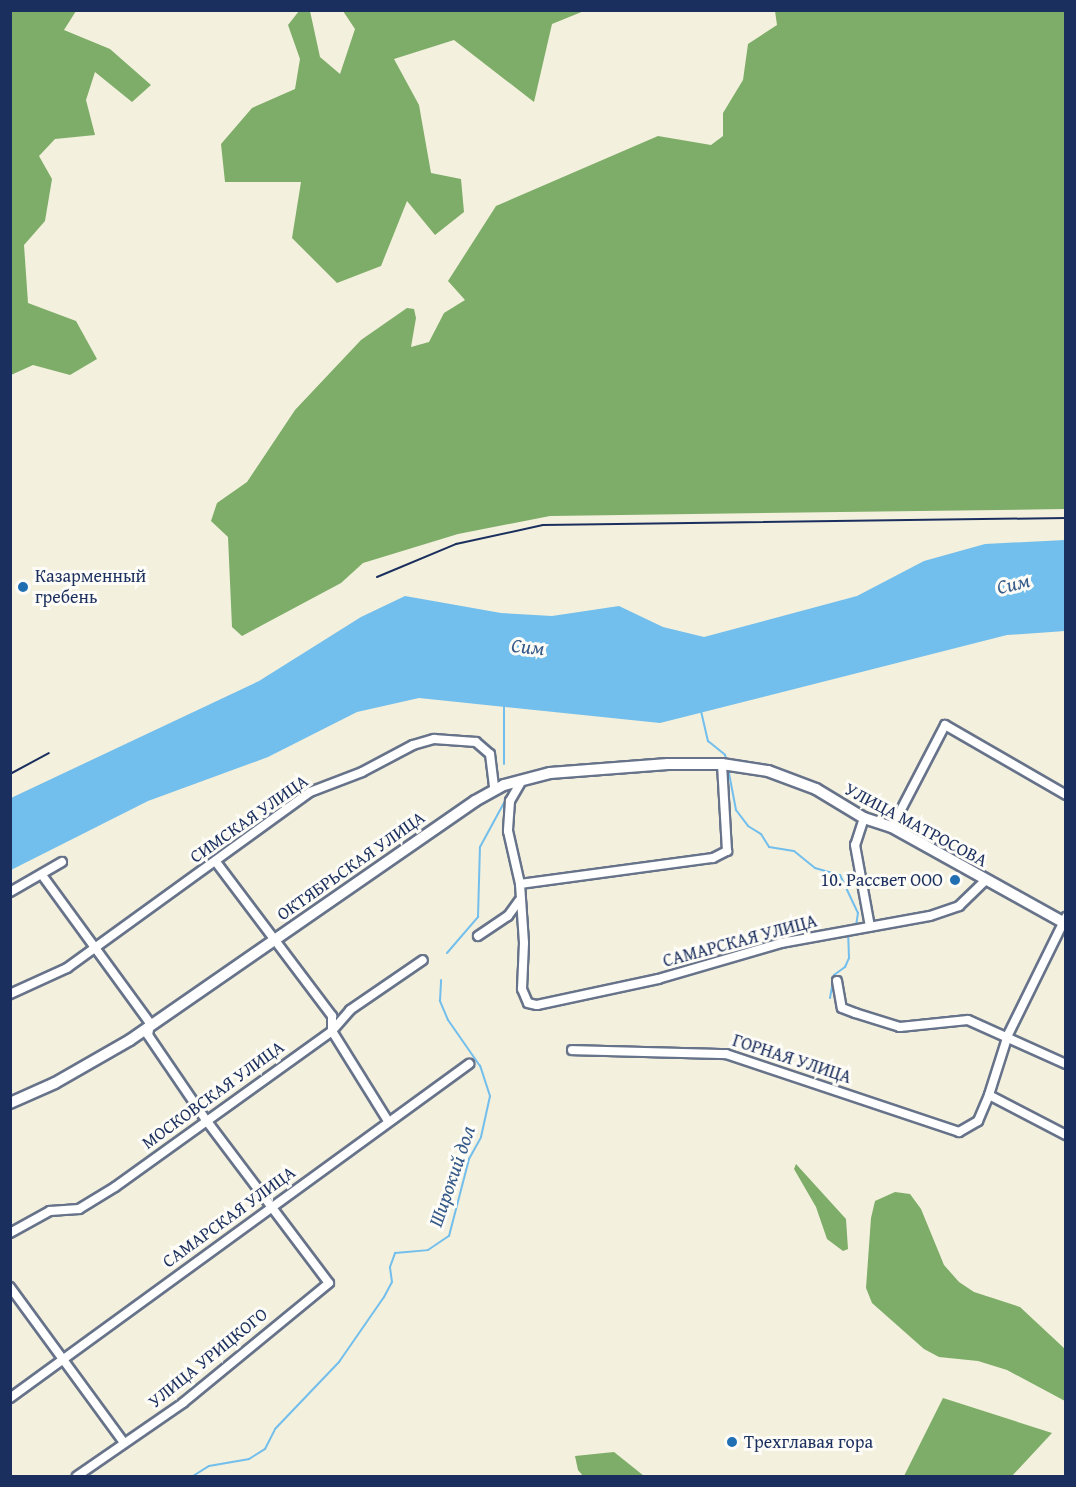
<!DOCTYPE html>
<meta charset="utf-8">
<style>
body{margin:0}
#map{position:relative;width:1076px;height:1487px;overflow:hidden;background:#f3f0dd;font-family:"Gentium Book Plus",serif}
div>[style]{position:absolute}
[style*='--x']{left:calc(var(--x)*1px);top:calc(var(--y)*1px);width:calc(var(--w)*1px);rotate:calc(var(--a)*1deg)}
.forest>*{inset:0;background:#7dad68}
.water>*{inset:0;background:#72beec}
.stream>*{height:2px;margin:-1px;padding:0 1px;transform-origin:1px;border-radius:1px;background:#72beec}
.roads{filter:drop-shadow(2px 0 #67738a) drop-shadow(-2px 0 #67738a) drop-shadow(0 2px #67738a) drop-shadow(0 -2px #67738a)}
.minor>*{height:8px;margin:-4px;padding:0 4px;transform-origin:4px;border-radius:4px;background:#fff}
.major>*{height:10px;margin:-5px;padding:0 5px;transform-origin:5px;border-radius:5px;background:#fff}
.rail>*{height:2px;margin:-1px;padding:0 1px;transform-origin:1px;border-radius:1px;background:#1b2f5e}
.dots>*{width:16px;height:16px;translate:-50% -50%;box-sizing:border-box;border:3px solid #fdfcf7;border-radius:50%}
span{translate:-50% -50%;white-space:nowrap;text-align:center;line-height:1.15;-webkit-text-stroke:6px #fdfcf7;paint-order:stroke}
.poi-label{font-size:18px;color:#1b2f5e}
.left{translate:0 -50%;text-align:left}
.right{translate:-100% -50%;text-align:right}
.street-label{font-size:18px;color:#1b2f5e}
.water-label{font-size:20px;color:#355a89;font-style:italic}
.frame{position:absolute;inset:0;border:12px solid #1b2f5e;pointer-events:none}
</style>
<div id="map">
<div class="forest">
<i style="clip-path:polygon(11px 10px,76px 11px,64px 30px,110px 49px,151px 85px,132px 102px,95px 72px,86px 100px,95px 135px,55px 139px,39px 156px,52px 179px,45px 221px,24px 245px,28px 303px,76px 321px,97px 359px,70px 375px,33px 365px,11px 375px)"></i>
<i style="clip-path:polygon(299px 11px,310px 11px,320px 57px,340px 74px,355px 29px,343px 11px,584px 11px,552px 24px,534px 102px,454px 40px,394px 59px,419px 105px,431px 173px,461px 179px,464px 212px,435px 235px,407px 201px,381px 266px,337px 283px,292px 238px,301px 182px,225px 182px,221px 144px,252px 108px,295px 89px,300px 59px,288px 25px)"></i>
<i style="clip-path:polygon(775px 11px,1065px 11px,1065px 509px,550px 516px,458px 534px,363px 563px,341px 583px,242px 636px,232px 627px,228px 537px,211px 521px,217px 503px,247px 482px,295px 410px,361px 340px,407px 308px,414px 309px,416px 318px,411px 347px,429px 342px,444px 313px,465px 300px,448px 281px,496px 206px,658px 136px,711px 145px,723px 136px,723px 113px,743px 80px,748px 44px,777px 25px)"></i>
<i style="clip-path:polygon(796px 1164px,846px 1219px,848px 1249px,843px 1251px,827px 1239px,816px 1207px,794px 1169px)"></i>
<i style="clip-path:polygon(895px 1192px,910px 1194px,921px 1209px,944px 1265px,959px 1282px,974px 1292px,1020px 1307px,1065px 1349px,1065px 1401px,1007px 1370px,978px 1361px,939px 1357px,924px 1349px,872px 1303px,866px 1288px,871px 1218px,875px 1201px)"></i>
<i style="clip-path:polygon(943px 1398px,1052px 1433px,1012px 1476px,904px 1476px)"></i>
<i style="clip-path:polygon(614px 1452px,644px 1476px,583px 1476px,578px 1470px,575px 1456px)"></i>
</div>
<div class="water">
<i style="clip-path:polygon(1065px 540px,1065px 631px,1007px 635px,660px 723px,419px 698px,357px 712px,268px 757px,148px 801px,11px 870px,11px 798px,259px 681px,361px 617px,405px 596px,501px 613px,552px 616px,619px 606px,663px 627px,704px 637px,857px 596px,924px 561px,985px 544px)"></i>
</div>
<div class="stream">
<i style="--x:701;--y:711;--w:31;--a:77"></i>
<i style="--x:708;--y:741;--w:22;--a:39"></i>
<i style="--x:725;--y:755;--w:7;--a:74"></i>
<i style="--x:504;--y:764;--w:58;--a:-90"></i>
<i style="--x:728;--y:768;--w:43;--a:79.2"></i>
<i style="--x:736;--y:810;--w:20;--a:53"></i>
<i style="--x:748;--y:826;--w:15;--a:32"></i>
<i style="--x:761;--y:834;--w:15;--a:58"></i>
<i style="--x:769;--y:847;--w:25;--a:9"></i>
<i style="--x:794;--y:851;--w:27;--a:39"></i>
<i style="--x:815;--y:868;--w:26;--a:16"></i>
<i style="--x:840;--y:875;--w:42;--a:64.7"></i>
<i style="--x:858;--y:913;--w:13;--a:99"></i>
<i style="--x:447;--y:953;--w:48;--a:-49.3"></i>
<i style="--x:478;--y:917;--w:70;--a:-88.4"></i>
<i style="--x:480;--y:847;--w:52;--a:-61.5"></i>
<i style="--x:830;--y:998;--w:23;--a:-80"></i>
<i style="--x:834;--y:975;--w:14;--a:-36"></i>
<i style="--x:845;--y:967;--w:10;--a:-66"></i>
<i style="--x:849;--y:958;--w:25;--a:-92"></i>
<i style="--x:193;--y:1476;--w:19;--a:-32"></i>
<i style="--x:209;--y:1466;--w:41;--a:-9.9"></i>
<i style="--x:249;--y:1459;--w:19;--a:-32"></i>
<i style="--x:265;--y:1449;--w:22;--a:-63"></i>
<i style="--x:275;--y:1429;--w:93;--a:-46.3"></i>
<i style="--x:339;--y:1362;--w:79;--a:-55.3"></i>
<i style="--x:384;--y:1297;--w:17;--a:-62"></i>
<i style="--x:392;--y:1282;--w:15;--a:-98"></i>
<i style="--x:390;--y:1267;--w:15;--a:-70"></i>
<i style="--x:395;--y:1253;--w:33;--a:-5"></i>
<i style="--x:428;--y:1250;--w:25;--a:-34"></i>
<i style="--x:449;--y:1236;--w:80;--a:-75.4"></i>
<i style="--x:469;--y:1159;--w:25;--a:-61"></i>
<i style="--x:481;--y:1137;--w:42;--a:-77.6"></i>
<i style="--x:490;--y:1096;--w:32;--a:-108"></i>
<i style="--x:480;--y:1066;--w:56;--a:-124.8"></i>
<i style="--x:448;--y:1020;--w:21;--a:-113"></i>
<i style="--x:440;--y:1001;--w:21;--a:-87"></i>
</div>
<div class="roads">
<div class="minor">
<i style="--x:521;--y:782;--w:22;--a:120"></i>
<i style="--x:510;--y:801;--w:30;--a:94"></i>
<i style="--x:508;--y:831;--w:54;--a:77.2"></i>
<i style="--x:520;--y:884;--w:59;--a:86.1"></i>
<i style="--x:524;--y:943;--w:46;--a:92.5"></i>
<i style="--x:522;--y:989;--w:15;--a:67"></i>
<i style="--x:528;--y:1003;--w:9;--a:13"></i>
<i style="--x:537;--y:1005;--w:124;--a:-12.1"></i>
<i style="--x:658;--y:979;--w:128;--a:-16.3"></i>
<i style="--x:781;--y:943;--w:151;--a:-10.3"></i>
<i style="--x:930;--y:916;--w:31;--a:-19"></i>
<i style="--x:959;--y:906;--w:36;--a:-44"></i>
<i style="--x:864;--y:818;--w:28;--a:108"></i>
<i style="--x:855;--y:845;--w:83;--a:79.6"></i>
<i style="--x:892;--y:827;--w:115;--a:-62.5"></i>
<i style="--x:945;--y:725;--w:140;--a:30"></i>
<i style="--x:216;--y:862;--w:193;--a:53"></i>
<i style="--x:332;--y:1016;--w:15;--a:90"></i>
<i style="--x:332;--y:1031;--w:106;--a:58.1"></i>
<i style="--x:42;--y:875;--w:183;--a:53.9"></i>
<i style="--x:150;--y:1023;--w:12;--a:99"></i>
<i style="--x:148;--y:1035;--w:103;--a:55.7"></i>
<i style="--x:206;--y:1120;--w:204;--a:53"></i>
<i style="--x:329;--y:1283;--w:189;--a:140.6"></i>
<i style="--x:183;--y:1403;--w:129;--a:145.4"></i>
<i style="--x:520;--y:884;--w:195;--a:-7.7"></i>
<i style="--x:713;--y:858;--w:16;--a:-27"></i>
<i style="--x:727;--y:851;--w:87;--a:-93.3"></i>
<i style="--x:10;--y:892;--w:60;--a:-30"></i>
<i style="--x:1066;--y:917;--w:131;--a:116.2"></i>
<i style="--x:1008;--y:1035;--w:63;--a:107.6"></i>
<i style="--x:989;--y:1095;--w:87;--a:27.5"></i>
<i style="--x:478;--y:936;--w:36;--a:-34"></i>
<i style="--x:508;--y:916;--w:19;--a:-54"></i>
<i style="--x:837;--y:981;--w:27;--a:80"></i>
<i style="--x:842;--y:1008;--w:14;--a:21"></i>
<i style="--x:855;--y:1013;--w:47;--a:17.3"></i>
<i style="--x:900;--y:1027;--w:68;--a:-5.9"></i>
<i style="--x:968;--y:1020;--w:107;--a:24.2"></i>
<i style="--x:10;--y:994;--w:63;--a:-24.5"></i>
<i style="--x:67;--y:968;--w:300;--a:-35.9"></i>
<i style="--x:310;--y:792;--w:56;--a:-21"></i>
<i style="--x:362;--y:772;--w:58;--a:-27.9"></i>
<i style="--x:413;--y:745;--w:22;--a:-16"></i>
<i style="--x:434;--y:739;--w:42;--a:4.1"></i>
<i style="--x:476;--y:742;--w:18;--a:41"></i>
<i style="--x:490;--y:754;--w:35;--a:83"></i>
<i style="--x:572;--y:1050;--w:154;--a:1.5"></i>
<i style="--x:726;--y:1054;--w:246;--a:18.5"></i>
<i style="--x:959;--y:1132;--w:22;--a:-30"></i>
<i style="--x:978;--y:1121;--w:28;--a:-67"></i>
<i style="--x:10;--y:1233;--w:46;--a:-28.8"></i>
<i style="--x:50;--y:1211;--w:29;--a:-4"></i>
<i style="--x:79;--y:1209;--w:42;--a:-31.4"></i>
<i style="--x:115;--y:1187;--w:267;--a:-35.7"></i>
<i style="--x:332;--y:1031;--w:28;--a:-49"></i>
<i style="--x:350;--y:1010;--w:88;--a:-34.4"></i>
<i style="--x:10;--y:1287;--w:193;--a:53.8"></i>
<i style="--x:10;--y:1398;--w:568;--a:-36.04"></i>
</div>
<div class="major">
<i style="--x:10;--y:1103;--w:49;--a:-24"></i>
<i style="--x:55;--y:1083;--w:86;--a:-29.8"></i>
<i style="--x:130;--y:1040;--w:420;--a:-34.7"></i>
<i style="--x:475;--y:801;--w:33;--a:-29"></i>
<i style="--x:504;--y:785;--w:48;--a:-14.6"></i>
<i style="--x:550;--y:773;--w:118;--a:-4.4"></i>
<i style="--x:668;--y:764;--w:54;--a:0"></i>
<i style="--x:722;--y:764;--w:47;--a:8.7"></i>
<i style="--x:768;--y:771;--w:51;--a:20.6"></i>
<i style="--x:816;--y:789;--w:56;--a:31.1"></i>
<i style="--x:864;--y:818;--w:29;--a:18"></i>
<i style="--x:892;--y:827;--w:199;--a:29.1"></i>
</div>
</div>
<div class="rail">
<i style="--x:377;--y:577;--w:86;--a:-22.7"></i>
<i style="--x:456;--y:544;--w:89;--a:-12.3"></i>
<i style="--x:543;--y:525;--w:523;--a:-0.77"></i>
<i style="--x:10;--y:774;--w:44;--a:-28.3"></i>
</div>
<div class="dots">
<i style="left:23px;top:587px;background:#1f6fb2"></i>
<i style="left:955px;top:880px;background:#1f6fb2"></i>
<i style="left:732px;top:1442px;background:#1f6fb2"></i>
</div>
<div class="poi-label">
<span class="left" style="left:35px;top:587px">Казарменный<br>гребень</span>
<span class="right" style="left:943px;top:880px">10. Рассвет ООО</span>
<span class="left" style="left:744px;top:1442px">Трехглавая гора</span>
</div>
<div class="street-label">
<span style="left:249px;top:819px;rotate:-35deg">СИМСКАЯ УЛИЦА</span>
<span style="left:916px;top:825px;rotate:28deg">УЛИЦА МАТРОСОВА</span>
<span style="left:351px;top:866px;rotate:-35deg">ОКТЯБРЬСКАЯ УЛИЦА</span>
<span style="left:740px;top:941px;rotate:-15deg">САМАРСКАЯ УЛИЦА</span>
<span style="left:792px;top:1059px;rotate:18deg">ГОРНАЯ УЛИЦА</span>
<span style="left:213px;top:1095px;rotate:-36deg">МОСКОВСКАЯ УЛИЦА</span>
<span style="left:229px;top:1217px;rotate:-36deg">САМАРСКАЯ УЛИЦА</span>
<span style="left:208px;top:1358px;rotate:-39deg">УЛИЦА УРИЦКОГО</span>
</div>
<div class="water-label">
<span style="left:1013px;top:583px;rotate:-14deg">Сим</span>
<span style="left:528px;top:646px;rotate:6deg">Сим</span>
<span style="left:451px;top:1176px;rotate:-71deg">Широкий дол</span>
</div>
<div class="frame"></div>
</div>
